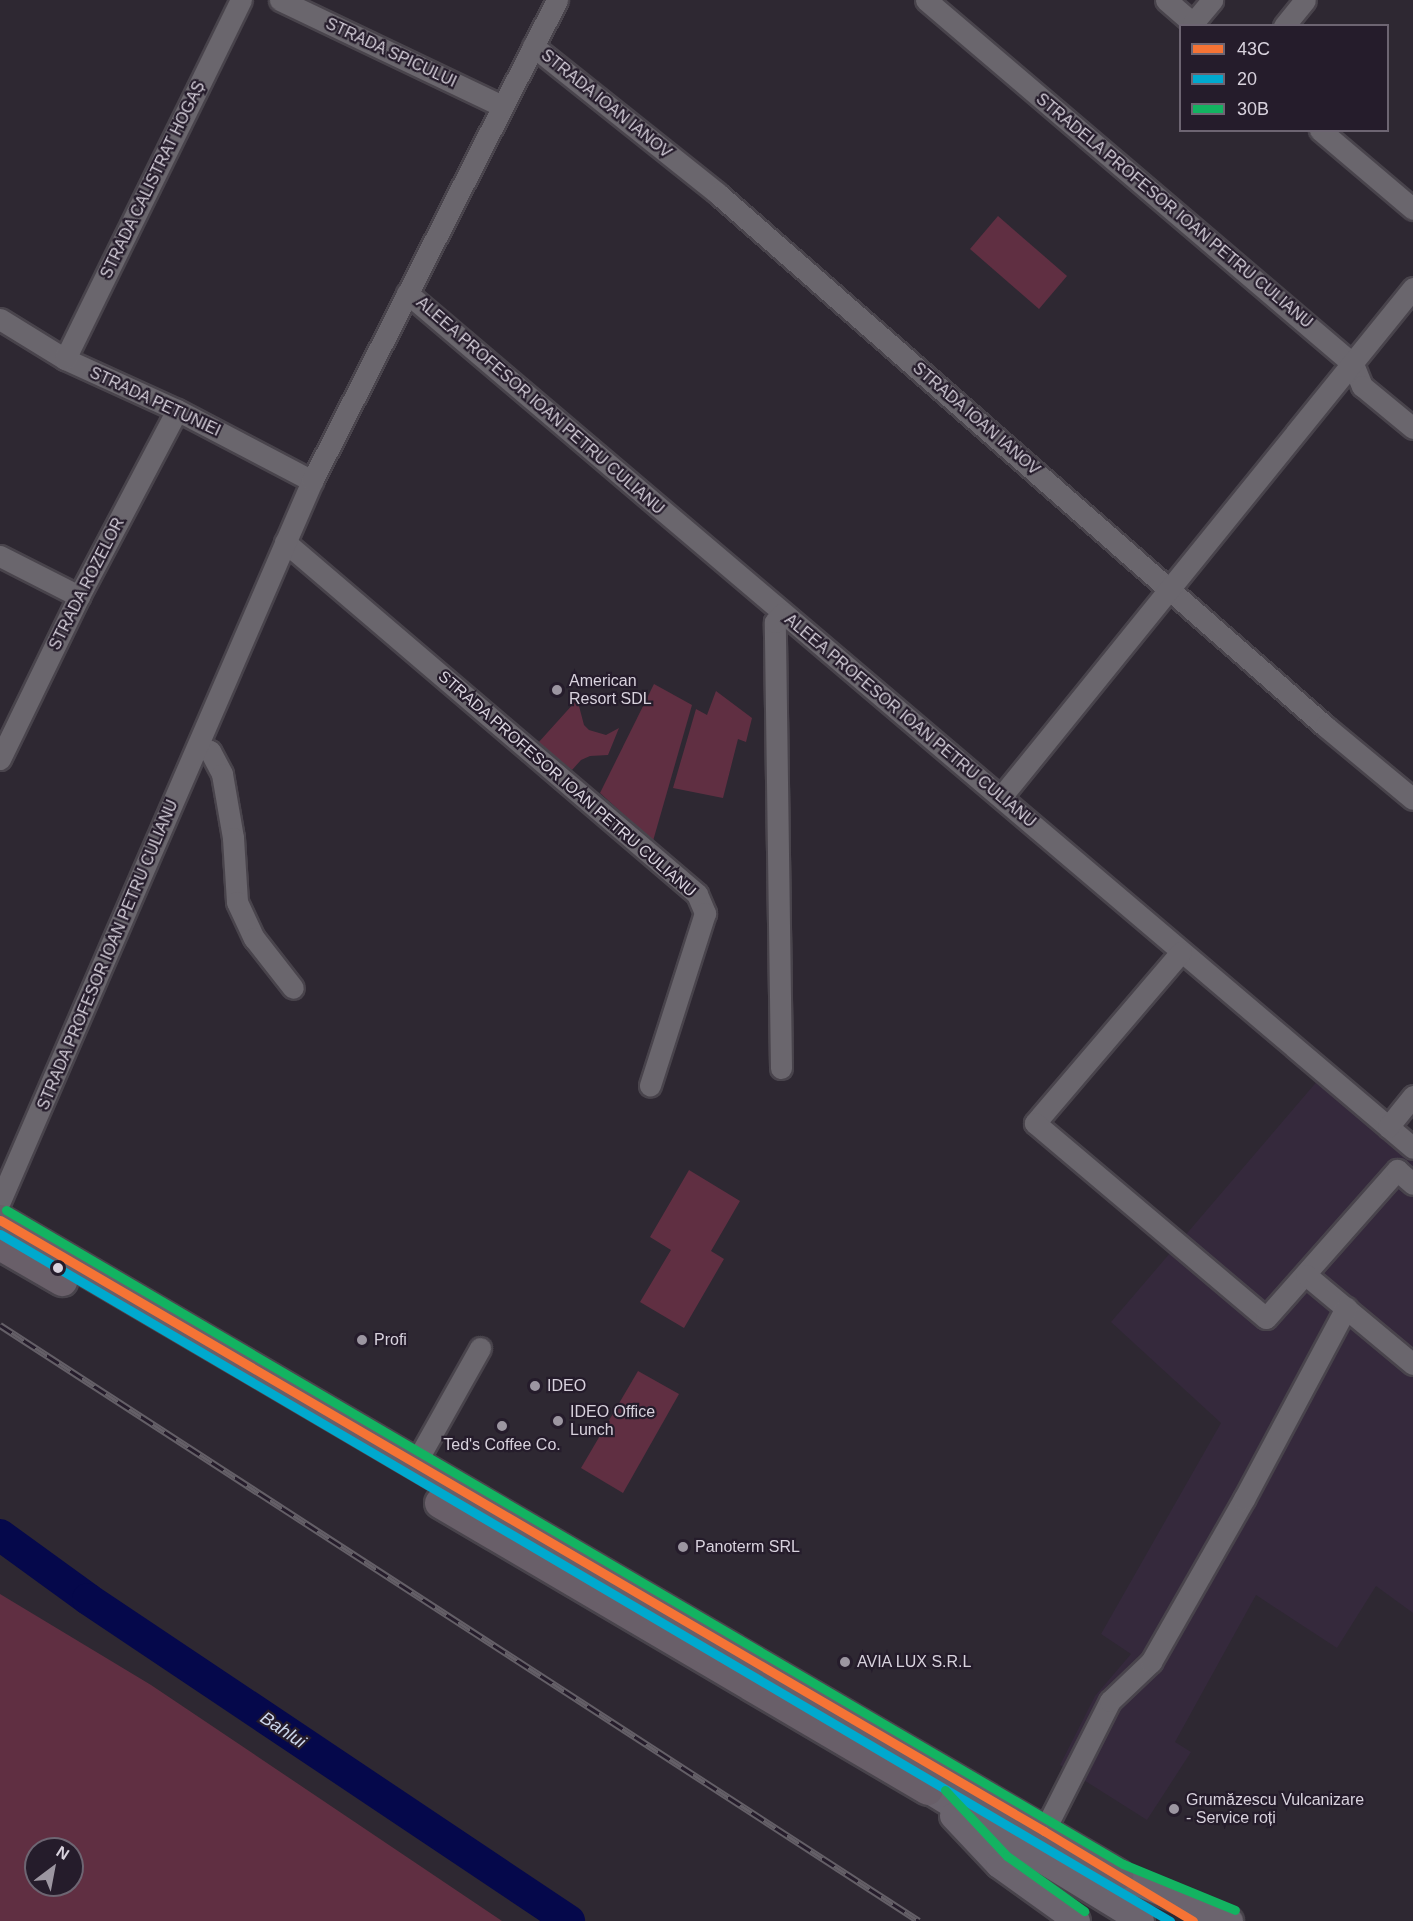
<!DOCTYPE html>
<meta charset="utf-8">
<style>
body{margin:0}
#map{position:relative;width:1413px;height:1921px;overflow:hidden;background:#2e2832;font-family:Helvetica,sans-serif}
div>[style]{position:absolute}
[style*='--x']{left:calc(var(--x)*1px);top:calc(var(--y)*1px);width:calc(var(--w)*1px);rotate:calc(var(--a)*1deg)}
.built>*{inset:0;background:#35293c}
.green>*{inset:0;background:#602f42}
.river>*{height:32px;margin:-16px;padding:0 16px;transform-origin:16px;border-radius:16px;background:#05084b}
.roads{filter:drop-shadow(2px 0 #49444c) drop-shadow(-2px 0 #49444c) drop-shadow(0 2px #49444c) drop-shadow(0 -2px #49444c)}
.minor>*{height:21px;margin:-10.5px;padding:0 10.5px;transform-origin:10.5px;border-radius:10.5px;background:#6a666d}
.major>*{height:26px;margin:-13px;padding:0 13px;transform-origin:13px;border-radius:13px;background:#6b646e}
.highway>*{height:30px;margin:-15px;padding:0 15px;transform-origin:15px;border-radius:15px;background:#695f69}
.rail>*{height:7px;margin-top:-3.5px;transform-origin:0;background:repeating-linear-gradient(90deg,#251c2b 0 14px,#645f67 0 28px);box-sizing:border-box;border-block:2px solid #645f67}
.bus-1>*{height:9px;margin:-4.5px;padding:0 4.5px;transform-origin:4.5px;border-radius:4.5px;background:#f57335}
.bus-2>*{height:9px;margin:-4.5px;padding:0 4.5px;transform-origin:4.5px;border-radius:4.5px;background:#00a9ce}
.bus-3>*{height:9px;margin:-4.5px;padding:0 4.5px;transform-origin:4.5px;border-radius:4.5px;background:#13b361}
.dots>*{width:16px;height:16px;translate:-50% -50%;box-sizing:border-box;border:3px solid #251c2b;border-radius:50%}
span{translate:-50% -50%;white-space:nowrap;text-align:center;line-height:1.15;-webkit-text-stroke:4.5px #251c2b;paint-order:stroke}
.street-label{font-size:16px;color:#d8d2dd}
.poi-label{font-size:16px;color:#d8d2dd}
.left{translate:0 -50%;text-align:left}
.water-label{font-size:18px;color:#ccd6eb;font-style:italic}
.legend{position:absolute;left:1179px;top:24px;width:210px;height:108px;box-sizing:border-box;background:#251c2b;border:2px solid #6d6572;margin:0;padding:8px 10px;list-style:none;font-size:18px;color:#d8d2dd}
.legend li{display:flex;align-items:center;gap:12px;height:30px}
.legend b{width:30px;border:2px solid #6d6572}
.north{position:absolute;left:24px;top:1837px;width:60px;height:60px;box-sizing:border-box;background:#251c2b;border:2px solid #6d6572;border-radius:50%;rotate:32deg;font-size:16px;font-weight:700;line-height:24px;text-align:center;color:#d8d2dd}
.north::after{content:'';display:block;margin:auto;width:21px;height:27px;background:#9c96a1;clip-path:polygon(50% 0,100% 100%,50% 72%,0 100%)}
</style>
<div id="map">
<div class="built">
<i style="clip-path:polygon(1319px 1079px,1413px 1159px,1413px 1613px,1376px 1586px,1337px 1648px,1256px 1595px,1175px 1742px,1191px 1752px,1147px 1820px,1060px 1765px,1095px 1696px,1131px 1654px,1101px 1634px,1221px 1423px,1111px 1322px)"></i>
</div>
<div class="green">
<i style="clip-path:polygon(998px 216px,1067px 276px,1039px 309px,970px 249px)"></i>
<i style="clip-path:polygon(654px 684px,692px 705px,653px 841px,600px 793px)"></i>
<i style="clip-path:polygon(716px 691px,752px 718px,746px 742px,738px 739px,723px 798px,673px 788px,696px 709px,707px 715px)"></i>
<i style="clip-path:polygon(575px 702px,579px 706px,584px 725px,589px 730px,606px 735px,619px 728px,608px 755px,590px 756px,581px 760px,572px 770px,538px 743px)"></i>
<i style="clip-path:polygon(689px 1170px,740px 1201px,711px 1251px,724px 1259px,684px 1328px,640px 1302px,671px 1250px,650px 1237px)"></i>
<i style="clip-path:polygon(638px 1371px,679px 1394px,623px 1493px,581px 1468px)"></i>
<i style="clip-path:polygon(evenodd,0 1594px,151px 1685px,502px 1921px,0 1921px,0 1594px,36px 1849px,72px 1849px,72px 1885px,36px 1885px,36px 1849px)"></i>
</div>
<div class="river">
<i style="--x:0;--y:1535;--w:109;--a:36"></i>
<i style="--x:88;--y:1599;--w:579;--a:33.8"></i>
</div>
<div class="roads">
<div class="minor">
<i style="--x:280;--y:0;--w:246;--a:25.5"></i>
<i style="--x:926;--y:0;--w:561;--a:40.45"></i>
<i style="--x:1353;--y:364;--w:24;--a:68"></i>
<i style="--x:1362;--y:386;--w:66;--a:39.5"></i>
<i style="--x:1166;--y:0;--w:40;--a:41"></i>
<i style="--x:1193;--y:23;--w:30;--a:-50"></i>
<i style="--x:1284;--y:26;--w:33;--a:-51"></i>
<i style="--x:533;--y:46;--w:236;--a:38.6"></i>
<i style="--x:717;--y:193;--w:809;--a:41.24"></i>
<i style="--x:1325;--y:726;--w:114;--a:39.7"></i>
<i style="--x:1320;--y:130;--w:122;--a:40.3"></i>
<i style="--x:407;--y:293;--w:1320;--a:40.36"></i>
<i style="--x:0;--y:319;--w:76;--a:31.6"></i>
<i style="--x:65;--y:359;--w:123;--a:24.5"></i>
<i style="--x:177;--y:410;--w:153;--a:27.7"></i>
<i style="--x:65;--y:359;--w:400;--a:-63.9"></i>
<i style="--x:285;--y:542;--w:542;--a:40.51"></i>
<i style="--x:697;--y:894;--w:21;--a:67"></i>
<i style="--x:705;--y:913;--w:181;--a:107.7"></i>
<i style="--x:0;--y:556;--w:89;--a:26.9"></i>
<i style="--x:198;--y:746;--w:13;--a:23"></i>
<i style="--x:210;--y:751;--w:26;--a:62"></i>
<i style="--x:222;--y:774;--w:65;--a:80.2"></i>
<i style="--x:233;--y:838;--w:64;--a:86.4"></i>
<i style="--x:237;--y:902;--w:40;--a:65"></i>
<i style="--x:254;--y:938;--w:63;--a:52"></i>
<i style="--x:0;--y:759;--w:181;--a:-64.1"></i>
<i style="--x:79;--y:596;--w:210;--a:-62.2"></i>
<i style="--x:1001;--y:797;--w:655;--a:-51.01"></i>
<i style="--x:1181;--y:952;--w:225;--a:130.5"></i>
<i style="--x:1035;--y:1123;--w:302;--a:40.2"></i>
<i style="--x:1266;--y:1318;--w:198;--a:-48.5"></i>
<i style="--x:1397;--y:1170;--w:21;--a:41"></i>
<i style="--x:781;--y:1068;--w:446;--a:-90.8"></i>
<i style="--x:775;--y:622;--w:11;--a:-49"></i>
<i style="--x:1388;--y:1127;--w:40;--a:-51"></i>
<i style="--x:0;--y:1201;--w:785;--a:-66.57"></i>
<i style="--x:312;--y:481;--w:540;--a:-63.01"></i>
<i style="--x:1306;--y:1275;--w:139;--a:39.8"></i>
<i style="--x:415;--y:1464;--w:133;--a:-60.7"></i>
<i style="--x:1044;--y:1831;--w:146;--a:-63.1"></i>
<i style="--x:1110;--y:1701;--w:57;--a:-43.6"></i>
<i style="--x:1151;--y:1662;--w:188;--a:-60.3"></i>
<i style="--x:1244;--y:1499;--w:217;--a:-61.9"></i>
</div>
<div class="major">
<i style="--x:928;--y:1790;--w:250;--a:31.6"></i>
<i style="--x:953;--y:1816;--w:67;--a:46.8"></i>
<i style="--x:999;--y:1865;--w:96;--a:35.7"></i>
<i style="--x:1118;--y:1875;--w:121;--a:22.3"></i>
</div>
<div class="highway">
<i style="--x:0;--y:1220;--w:1296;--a:30.36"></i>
<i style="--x:0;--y:1245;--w:72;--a:30.1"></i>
<i style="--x:440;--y:1503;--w:566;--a:30.46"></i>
</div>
</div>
<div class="rail">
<i style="--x:0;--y:1325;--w:1095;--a:32.96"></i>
</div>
<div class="bus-1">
<i style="--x:0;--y:1220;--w:1210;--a:30.34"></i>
<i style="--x:1044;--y:1831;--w:174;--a:31.1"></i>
</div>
<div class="bus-2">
<i style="--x:0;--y:1234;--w:1357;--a:30.42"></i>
</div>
<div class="bus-3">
<i style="--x:6;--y:1210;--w:1294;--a:30.35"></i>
<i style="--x:1123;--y:1864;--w:121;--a:22.3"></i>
<i style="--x:945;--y:1790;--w:91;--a:46.8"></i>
<i style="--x:1007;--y:1856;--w:95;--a:35.5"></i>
</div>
<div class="dots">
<i style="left:557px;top:690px;background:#9c96a1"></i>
<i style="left:58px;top:1268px;background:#d8d2dd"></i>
<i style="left:362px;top:1340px;background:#9c96a1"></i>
<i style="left:535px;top:1386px;background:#9c96a1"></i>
<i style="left:558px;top:1421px;background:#9c96a1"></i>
<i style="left:502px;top:1426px;background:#9c96a1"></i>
<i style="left:683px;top:1547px;background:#9c96a1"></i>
<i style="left:845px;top:1662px;background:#9c96a1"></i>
<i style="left:1174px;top:1809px;background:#9c96a1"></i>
</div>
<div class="street-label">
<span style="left:391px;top:53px;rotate:25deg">STRADA SPICULUI</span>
<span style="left:606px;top:104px;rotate:39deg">STRADA IOAN IANOV</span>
<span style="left:153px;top:180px;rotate:-64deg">STRADA CALISTRAT HOGAȘ</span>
<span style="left:1174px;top:211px;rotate:40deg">STRADELA PROFESOR IOAN PETRU CULIANU</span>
<span style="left:155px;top:402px;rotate:25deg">STRADA PETUNIEI</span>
<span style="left:540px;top:406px;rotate:41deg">ALEEA PROFESOR IOAN PETRU CULIANU</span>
<span style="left:976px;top:419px;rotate:41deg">STRADA IOAN IANOV</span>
<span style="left:87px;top:584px;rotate:-63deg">STRADA ROZELOR</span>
<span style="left:910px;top:721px;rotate:40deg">ALEEA PROFESOR IOAN PETRU CULIANU</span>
<span style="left:567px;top:784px;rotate:41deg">STRADA PROFESOR IOAN PETRU CULIANU</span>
<span style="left:108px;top:955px;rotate:-67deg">STRADA PROFESOR IOAN PETRU CULIANU</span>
</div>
<div class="poi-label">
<span class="left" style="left:569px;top:690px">American<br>Resort SDL</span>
<span class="left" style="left:374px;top:1340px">Profi</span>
<span class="left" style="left:547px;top:1386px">IDEO</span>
<span class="left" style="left:570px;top:1421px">IDEO Office<br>Lunch</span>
<span style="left:502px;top:1445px">Ted's Coffee Co.</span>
<span class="left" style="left:695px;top:1547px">Panoterm SRL</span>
<span class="left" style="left:857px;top:1662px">AVIA LUX S.R.L</span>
<span class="left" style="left:1186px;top:1809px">Grumăzescu Vulcanizare<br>- Service roți</span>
</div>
<div class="water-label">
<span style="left:283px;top:1730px;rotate:34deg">Bahlui</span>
</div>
<ul class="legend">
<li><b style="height:8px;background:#f57335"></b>43C</li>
<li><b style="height:8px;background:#00a9ce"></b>20</li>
<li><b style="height:8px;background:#13b361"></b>30B</li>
</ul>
<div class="north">N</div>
</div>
